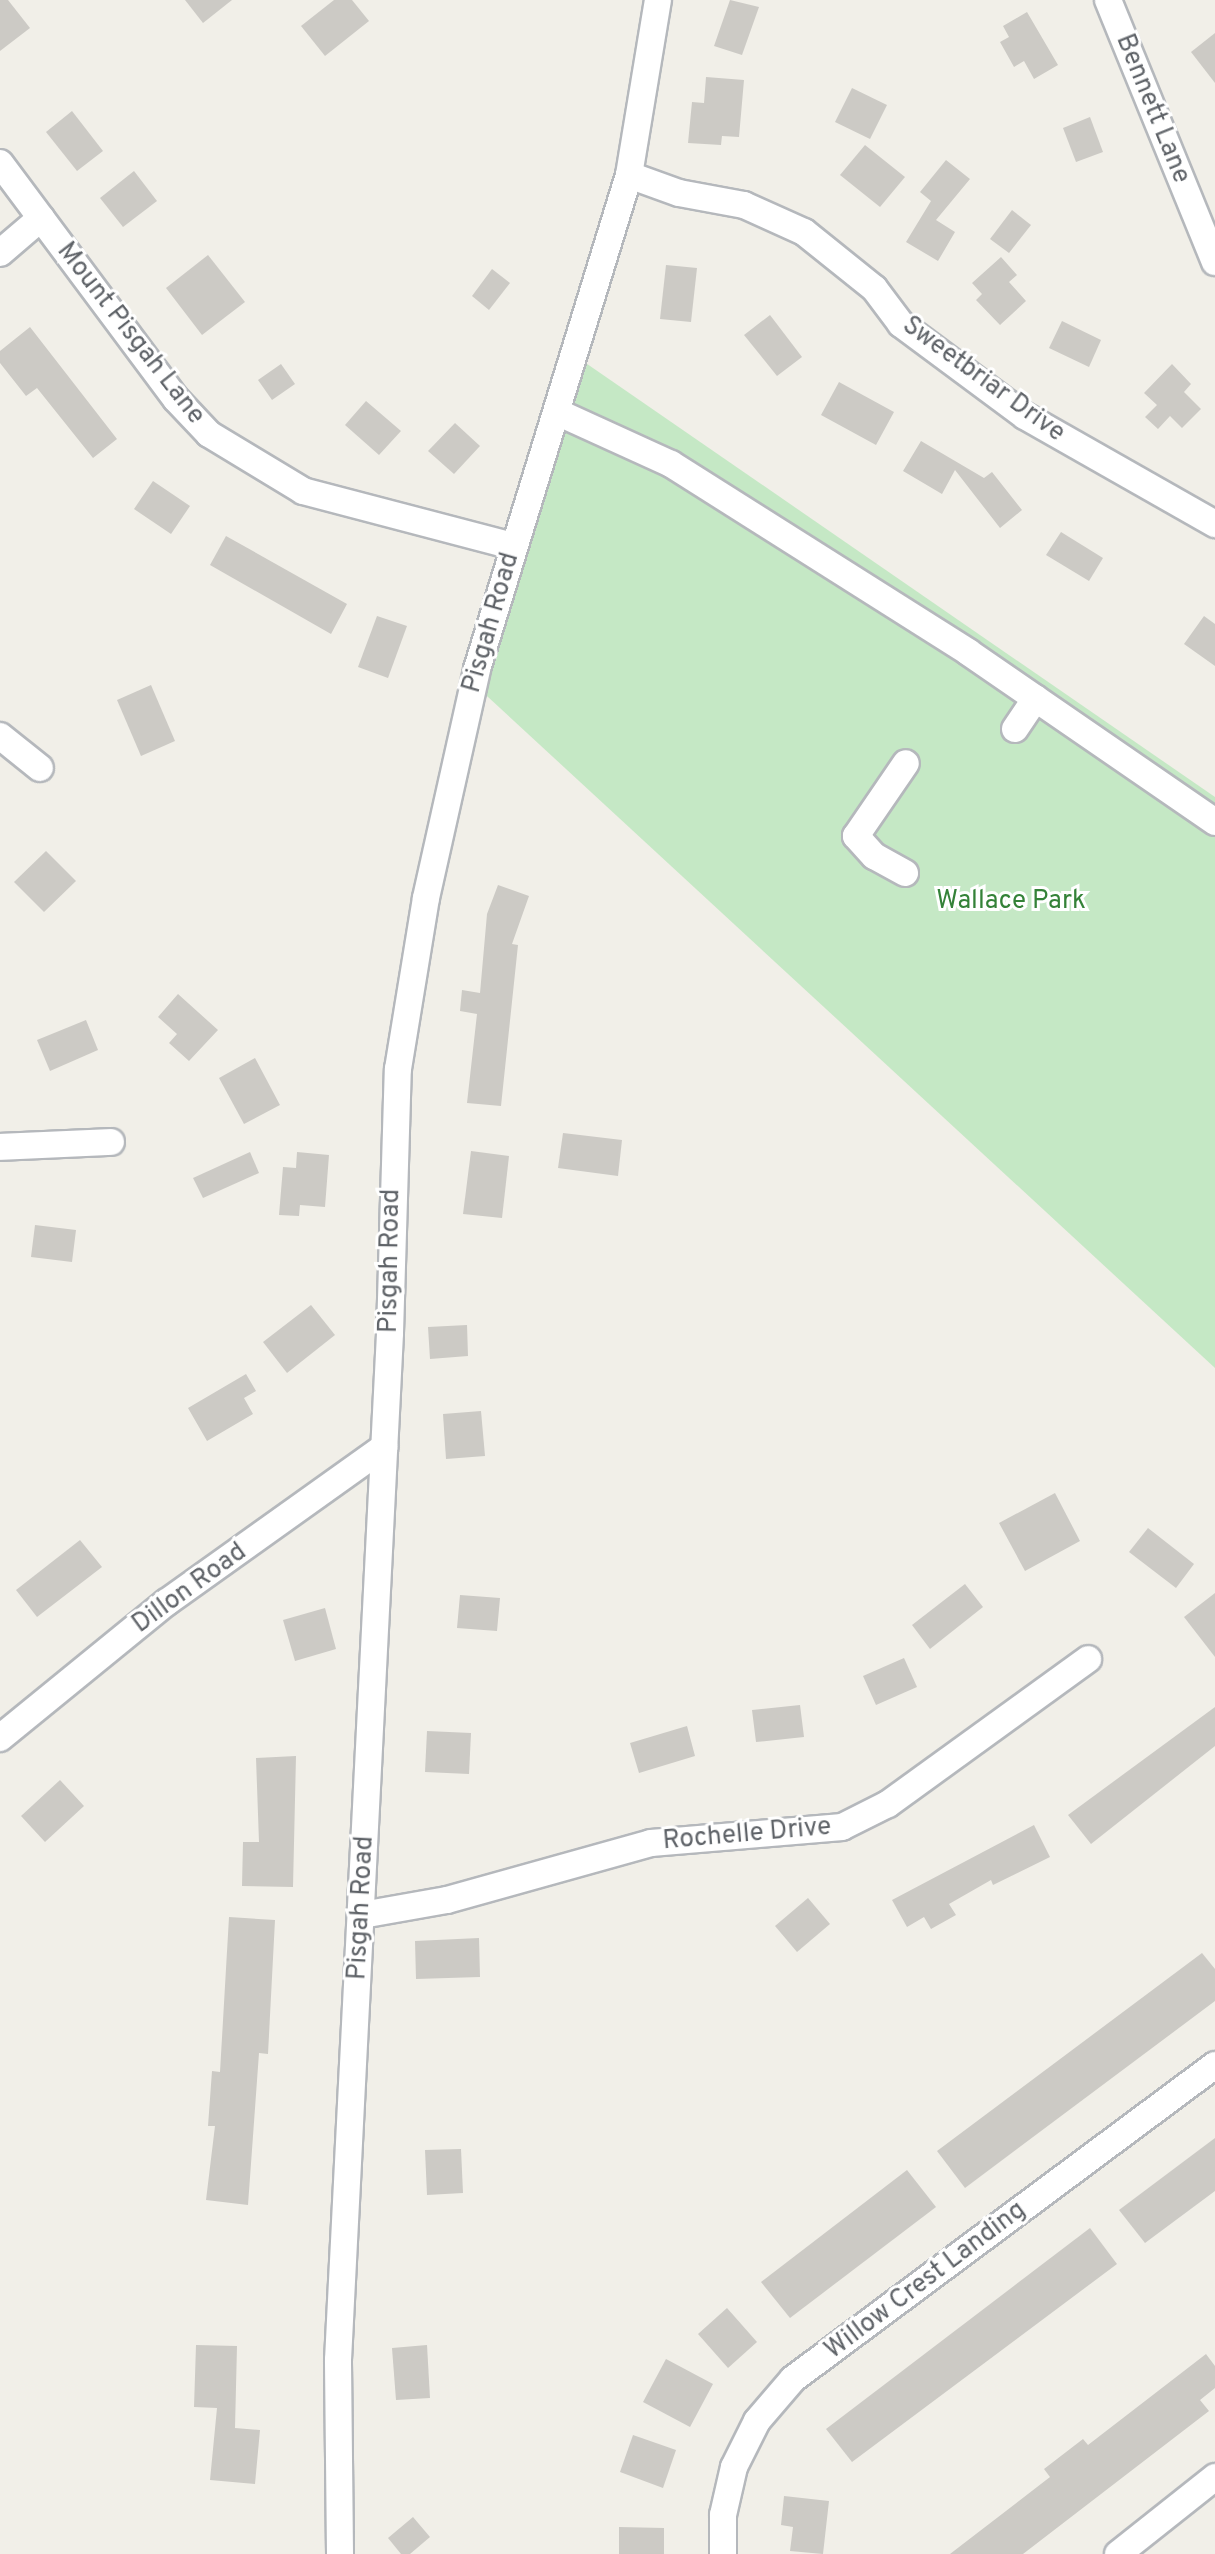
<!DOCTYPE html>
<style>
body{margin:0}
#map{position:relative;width:1215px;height:2554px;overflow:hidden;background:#f1efe8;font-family:Overpass,sans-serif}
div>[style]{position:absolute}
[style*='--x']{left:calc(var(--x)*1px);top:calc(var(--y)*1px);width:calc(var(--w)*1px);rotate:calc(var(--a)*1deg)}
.green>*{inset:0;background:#c5e8c5}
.building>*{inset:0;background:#cccac5}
.roads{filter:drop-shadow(2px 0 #b5b8bc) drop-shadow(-2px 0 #b5b8bc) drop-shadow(0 2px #b5b8bc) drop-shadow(0 -2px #b5b8bc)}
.minor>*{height:26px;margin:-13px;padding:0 13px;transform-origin:13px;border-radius:13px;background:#fff}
span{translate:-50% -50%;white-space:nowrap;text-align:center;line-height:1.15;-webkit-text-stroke:6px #fff;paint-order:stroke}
.street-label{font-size:26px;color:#5f6368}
.park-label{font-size:26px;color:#348238}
</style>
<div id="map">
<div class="green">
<i style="clip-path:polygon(577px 357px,1215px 797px,1215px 1368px,475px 685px)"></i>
</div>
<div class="building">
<i style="clip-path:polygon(0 0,8px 0,30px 28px,0 51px)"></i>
<i style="clip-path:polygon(185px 0,232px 0,203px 23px)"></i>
<i style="clip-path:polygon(334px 0,352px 0,369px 21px,325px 56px,301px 26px)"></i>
<i style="clip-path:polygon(730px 0,759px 7px,742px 55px,714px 46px)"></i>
<i style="clip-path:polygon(1027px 12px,1058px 65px,1034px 79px,1024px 61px,1014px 67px,1000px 42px,1009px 37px,1003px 26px)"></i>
<i style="clip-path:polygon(1215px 33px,1215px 83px,1191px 52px)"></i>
<i style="clip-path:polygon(706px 77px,744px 80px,739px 137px,722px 136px,721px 145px,688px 143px,692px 102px,704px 103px)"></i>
<i style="clip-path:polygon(852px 88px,887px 105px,870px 139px,835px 122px)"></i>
<i style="clip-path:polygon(72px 111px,103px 151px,77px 171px,46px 132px)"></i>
<i style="clip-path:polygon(1090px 117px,1103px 152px,1076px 162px,1063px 128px)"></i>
<i style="clip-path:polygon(865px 145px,905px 177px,880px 207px,840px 175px)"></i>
<i style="clip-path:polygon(946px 160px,970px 179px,936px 220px,955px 232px,938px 261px,906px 242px,931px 201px,920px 192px)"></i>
<i style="clip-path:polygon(134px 171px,157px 201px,123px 227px,100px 198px)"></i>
<i style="clip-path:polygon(1012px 210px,1031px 225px,1009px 253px,990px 239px)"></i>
<i style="clip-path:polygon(208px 255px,245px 302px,202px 335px,166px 288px)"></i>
<i style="clip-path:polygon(1001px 257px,1017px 275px,1009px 282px,1026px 301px,1000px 325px,976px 300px,982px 294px,972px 283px)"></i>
<i style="clip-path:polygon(666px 265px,697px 268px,691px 322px,660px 319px)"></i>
<i style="clip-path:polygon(492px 269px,510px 283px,489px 310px,472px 296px)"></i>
<i style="clip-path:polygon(770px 315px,802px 357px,777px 376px,744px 335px)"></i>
<i style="clip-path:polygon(1062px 321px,1101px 340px,1089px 367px,1049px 348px)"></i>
<i style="clip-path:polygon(30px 327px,117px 439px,93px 458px,37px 388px,26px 396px,0 363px,0 351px)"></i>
<i style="clip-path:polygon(281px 364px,295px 384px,272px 400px,258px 380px)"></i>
<i style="clip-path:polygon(1172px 364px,1191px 384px,1184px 392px,1201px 409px,1182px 428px,1170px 416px,1158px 429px,1145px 417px,1157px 405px,1144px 393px)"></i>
<i style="clip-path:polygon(839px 382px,894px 412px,876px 445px,821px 415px)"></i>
<i style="clip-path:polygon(366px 401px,401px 431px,379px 455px,345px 425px)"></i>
<i style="clip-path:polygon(455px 423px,480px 446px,454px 474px,428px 451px)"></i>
<i style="clip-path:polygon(921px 441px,984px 478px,992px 472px,1022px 510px,1000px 528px,955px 470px,942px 494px,903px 471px)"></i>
<i style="clip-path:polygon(153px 481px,190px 506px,171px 534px,134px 509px)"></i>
<i style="clip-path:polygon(1061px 532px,1103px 558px,1089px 581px,1046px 555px)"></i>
<i style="clip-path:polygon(226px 536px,347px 604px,331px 634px,210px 565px)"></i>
<i style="clip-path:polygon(377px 616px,407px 626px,388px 678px,358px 667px)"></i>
<i style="clip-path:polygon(1204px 616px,1215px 624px,1215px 666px,1184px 644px)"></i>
<i style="clip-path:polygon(151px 685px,175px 741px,141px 756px,117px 700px)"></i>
<i style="clip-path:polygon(46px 851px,76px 881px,44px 912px,14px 882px)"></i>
<i style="clip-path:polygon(498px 885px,529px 896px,512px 944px,518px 945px,501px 1106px,467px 1103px,477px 1014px,460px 1011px,462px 990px,480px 993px,487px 914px)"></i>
<i style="clip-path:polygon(178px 994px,218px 1030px,189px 1061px,169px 1043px,177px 1034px,158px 1017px)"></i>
<i style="clip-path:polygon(86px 1020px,98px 1050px,50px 1071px,37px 1040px)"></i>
<i style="clip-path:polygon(255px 1058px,280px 1105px,244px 1124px,219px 1078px)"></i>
<i style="clip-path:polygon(563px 1133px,622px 1140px,618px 1176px,558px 1168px)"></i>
<i style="clip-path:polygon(471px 1151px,509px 1156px,502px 1218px,463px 1214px)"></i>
<i style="clip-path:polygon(250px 1152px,259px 1173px,203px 1198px,193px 1178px)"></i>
<i style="clip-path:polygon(297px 1152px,329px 1155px,325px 1207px,300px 1205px,299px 1216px,279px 1215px,283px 1167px,296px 1168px)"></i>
<i style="clip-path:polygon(35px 1225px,76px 1230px,72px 1262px,31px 1257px)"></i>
<i style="clip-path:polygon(311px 1305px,335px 1335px,287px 1373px,263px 1342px)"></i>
<i style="clip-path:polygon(467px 1325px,468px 1356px,430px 1359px,428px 1327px)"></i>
<i style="clip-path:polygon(246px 1374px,256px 1391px,244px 1398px,253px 1414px,207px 1441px,188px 1408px)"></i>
<i style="clip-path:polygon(481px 1411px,485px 1456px,446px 1459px,443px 1414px)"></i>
<i style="clip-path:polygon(1055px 1493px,1080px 1541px,1025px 1571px,999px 1523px)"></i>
<i style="clip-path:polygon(1148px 1528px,1194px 1564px,1176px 1588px,1129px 1552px)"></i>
<i style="clip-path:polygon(80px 1540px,102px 1567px,37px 1617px,16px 1590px)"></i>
<i style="clip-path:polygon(965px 1584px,983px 1607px,930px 1649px,912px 1625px)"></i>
<i style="clip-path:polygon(1215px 1593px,1215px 1657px,1184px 1617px)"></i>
<i style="clip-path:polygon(460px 1595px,500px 1598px,497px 1631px,457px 1628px)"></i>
<i style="clip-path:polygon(325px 1608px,336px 1649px,295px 1661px,283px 1620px)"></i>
<i style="clip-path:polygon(904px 1658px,917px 1687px,876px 1705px,863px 1676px)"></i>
<i style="clip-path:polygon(800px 1705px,804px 1737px,756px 1742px,752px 1710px)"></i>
<i style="clip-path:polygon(1215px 1707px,1215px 1746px,1091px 1844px,1068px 1815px)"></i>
<i style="clip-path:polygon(687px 1726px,695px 1756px,639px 1773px,630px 1743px)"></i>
<i style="clip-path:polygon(427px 1731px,471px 1733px,469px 1774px,425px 1772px)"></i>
<i style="clip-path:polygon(296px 1756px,293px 1887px,242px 1886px,243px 1842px,259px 1842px,256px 1758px)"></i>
<i style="clip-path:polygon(60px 1780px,84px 1806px,45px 1842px,21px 1816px)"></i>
<i style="clip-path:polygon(1034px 1825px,1050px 1857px,993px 1885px,991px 1880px,949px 1904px,956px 1915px,931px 1929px,924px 1917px,907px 1927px,892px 1900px)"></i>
<i style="clip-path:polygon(808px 1898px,830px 1924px,797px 1952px,775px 1926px)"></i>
<i style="clip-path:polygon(229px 1917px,275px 1920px,268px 2054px,259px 2053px,248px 2205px,206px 2200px,215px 2126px,208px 2126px,212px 2071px,220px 2072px)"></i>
<i style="clip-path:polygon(479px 1938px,480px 1977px,416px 1979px,415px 1941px)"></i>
<i style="clip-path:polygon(1202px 1953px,1215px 1969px,1215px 2001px,965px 2188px,937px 2151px)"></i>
<i style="clip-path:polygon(1215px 2138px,1215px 2191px,1145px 2243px,1119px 2210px)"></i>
<i style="clip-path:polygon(461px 2149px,463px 2193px,427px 2195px,425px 2150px)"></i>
<i style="clip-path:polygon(907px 2170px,936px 2207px,790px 2318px,761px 2282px)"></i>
<i style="clip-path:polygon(1090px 2228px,1117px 2264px,852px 2462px,826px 2429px)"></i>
<i style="clip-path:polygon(727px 2308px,757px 2342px,728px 2368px,698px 2334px)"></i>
<i style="clip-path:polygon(196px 2345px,237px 2346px,235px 2428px,260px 2430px,255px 2484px,210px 2480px,217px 2408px,194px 2407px)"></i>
<i style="clip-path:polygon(427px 2345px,430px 2398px,396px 2400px,392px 2348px)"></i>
<i style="clip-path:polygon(1206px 2354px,1215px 2366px,1215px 2388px,1200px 2400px,1209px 2411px,1023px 2554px,950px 2554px,1050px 2477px,1044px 2469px,1083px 2439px,1088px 2445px)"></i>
<i style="clip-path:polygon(666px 2359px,713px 2384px,690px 2427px,643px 2402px)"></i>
<i style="clip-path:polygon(633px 2435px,676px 2450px,663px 2488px,620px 2472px)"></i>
<i style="clip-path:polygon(784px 2496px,829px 2501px,823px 2554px,790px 2551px,793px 2527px,781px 2525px)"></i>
<i style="clip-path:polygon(413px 2517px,430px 2537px,410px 2554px,401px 2554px,388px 2538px)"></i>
<i style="clip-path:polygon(619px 2527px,664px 2528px,664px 2554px,619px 2554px)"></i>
</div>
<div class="roads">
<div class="minor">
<i style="--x:1108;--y:0;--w:283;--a:67.8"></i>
<i style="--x:0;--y:163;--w:294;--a:53.3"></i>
<i style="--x:176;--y:399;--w:48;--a:46.7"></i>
<i style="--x:209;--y:434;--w:110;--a:31.2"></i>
<i style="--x:303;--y:491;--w:217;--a:14.7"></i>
<i style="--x:629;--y:175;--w:53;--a:19.8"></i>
<i style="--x:679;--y:193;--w:66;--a:10.5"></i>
<i style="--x:744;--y:205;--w:66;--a:24.2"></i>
<i style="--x:804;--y:232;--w:90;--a:38.7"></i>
<i style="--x:874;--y:288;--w:45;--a:53.1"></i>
<i style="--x:901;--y:324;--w:154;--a:36.6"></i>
<i style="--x:1025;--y:416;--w:219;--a:29.6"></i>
<i style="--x:0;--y:253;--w:54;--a:-40.5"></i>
<i style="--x:557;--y:412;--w:125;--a:24.5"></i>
<i style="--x:671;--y:464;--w:352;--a:32.3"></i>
<i style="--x:968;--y:652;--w:300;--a:34.5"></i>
<i style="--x:1015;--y:729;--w:37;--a:-56"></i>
<i style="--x:0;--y:736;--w:51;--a:38.7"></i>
<i style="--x:905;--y:873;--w:35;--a:-151"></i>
<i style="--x:874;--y:856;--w:27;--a:-132"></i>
<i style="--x:856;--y:836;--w:88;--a:-55.6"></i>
<i style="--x:0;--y:1147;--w:111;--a:-2.6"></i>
<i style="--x:0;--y:1738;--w:215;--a:-39.2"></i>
<i style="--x:167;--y:1602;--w:267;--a:-35.5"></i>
<i style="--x:362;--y:1915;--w:86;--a:-10"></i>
<i style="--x:447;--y:1900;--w:212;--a:-15.6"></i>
<i style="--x:651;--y:1843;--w:192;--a:-4.8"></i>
<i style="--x:842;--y:1827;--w:51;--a:-26.6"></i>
<i style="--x:888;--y:1804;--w:247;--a:-35.9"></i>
<i style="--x:340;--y:2554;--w:194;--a:-90.6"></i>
<i style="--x:338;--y:2360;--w:1028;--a:-87.1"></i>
<i style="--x:390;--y:1333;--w:264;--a:-88.3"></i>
<i style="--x:398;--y:1069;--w:173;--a:-80.7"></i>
<i style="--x:426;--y:898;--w:235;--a:-77.4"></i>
<i style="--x:477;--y:669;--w:517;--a:-72.9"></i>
<i style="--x:629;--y:175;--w:177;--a:-80.6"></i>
<i style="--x:723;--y:2554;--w:39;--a:-90"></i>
<i style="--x:723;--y:2515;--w:49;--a:-77.1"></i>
<i style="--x:734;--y:2467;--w:51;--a:-63.4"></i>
<i style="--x:757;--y:2421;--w:55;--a:-49.4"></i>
<i style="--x:793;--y:2379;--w:526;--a:-36.65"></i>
<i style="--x:1118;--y:2554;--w:124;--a:-38.4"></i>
</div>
</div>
<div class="street-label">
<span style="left:1152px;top:109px;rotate:68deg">Bennett Lane</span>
<span style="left:130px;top:334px;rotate:52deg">Mount Pisgah Lane</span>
<span style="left:983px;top:380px;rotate:36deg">Sweetbriar Drive</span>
<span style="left:492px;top:623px;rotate:-74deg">Pisgah Road</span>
<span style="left:391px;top:1261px;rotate:-89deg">Pisgah Road</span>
<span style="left:190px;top:1589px;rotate:-36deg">Dillon Road</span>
<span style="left:747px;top:1835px;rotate:-5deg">Rochelle Drive</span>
<span style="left:362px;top:1908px;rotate:-87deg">Pisgah Road</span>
<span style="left:926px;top:2281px;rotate:-37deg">Willow Crest Landing</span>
</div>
<div class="park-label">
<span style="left:1011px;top:902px">Wallace Park</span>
</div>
</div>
